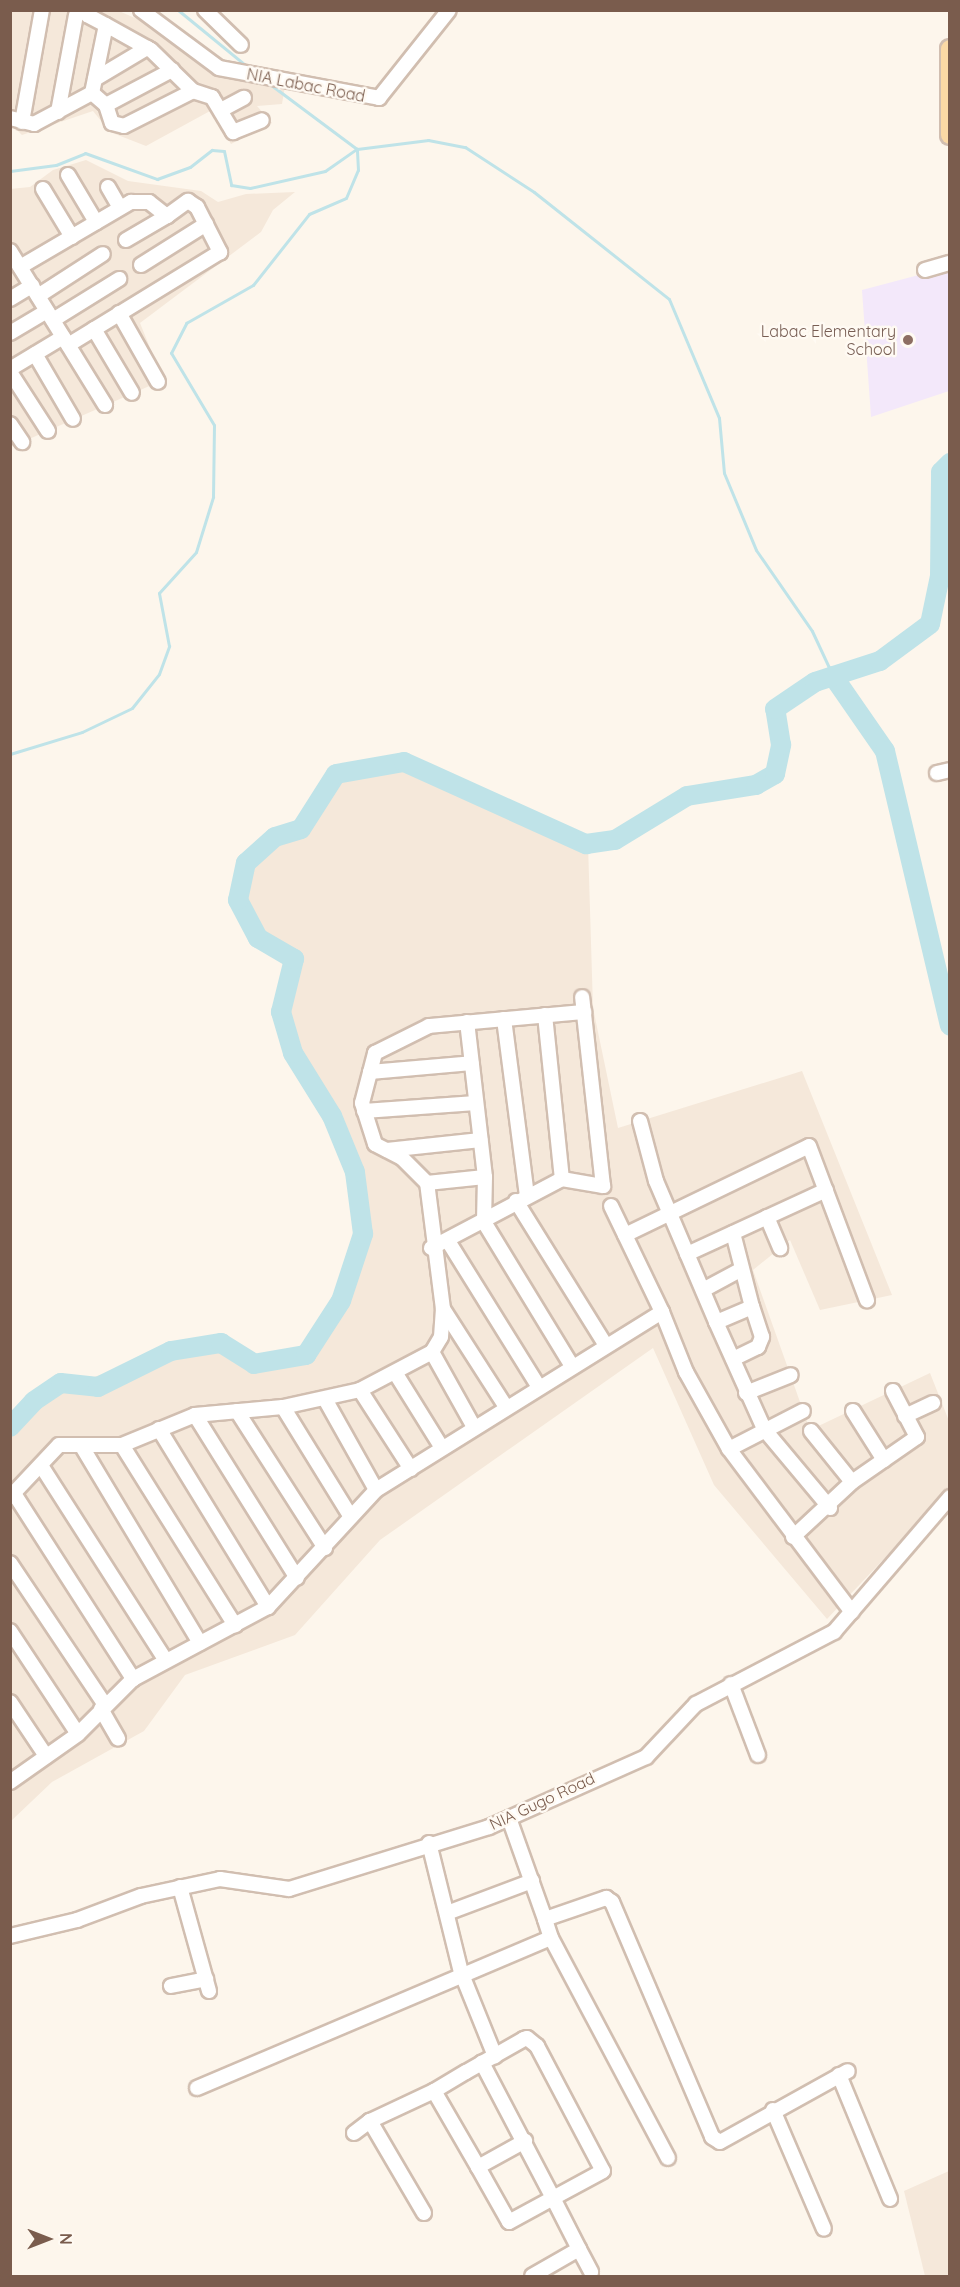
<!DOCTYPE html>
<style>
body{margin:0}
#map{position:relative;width:960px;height:2287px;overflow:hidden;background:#fdf6ec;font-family:Quicksand,sans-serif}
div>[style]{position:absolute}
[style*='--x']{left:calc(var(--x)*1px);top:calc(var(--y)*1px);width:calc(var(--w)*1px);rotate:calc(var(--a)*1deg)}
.residential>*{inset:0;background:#f5e8da}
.education>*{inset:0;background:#f3e8fa}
.stream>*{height:3px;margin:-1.5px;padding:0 1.5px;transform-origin:1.5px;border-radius:1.5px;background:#bfe3e8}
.river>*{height:20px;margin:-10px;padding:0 10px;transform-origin:10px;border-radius:10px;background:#bfe3e8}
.roads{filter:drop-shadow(2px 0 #d1beb0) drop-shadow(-2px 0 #d1beb0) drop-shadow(0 2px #d1beb0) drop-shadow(0 -2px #d1beb0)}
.minor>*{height:14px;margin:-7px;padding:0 7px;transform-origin:7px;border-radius:7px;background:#fff}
.major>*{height:18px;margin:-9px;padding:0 9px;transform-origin:9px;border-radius:9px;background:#fbd9a5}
.dots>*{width:16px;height:16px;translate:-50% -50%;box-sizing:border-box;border:3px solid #fffaf3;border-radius:50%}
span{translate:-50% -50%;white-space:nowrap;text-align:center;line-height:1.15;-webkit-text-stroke:5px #fffaf3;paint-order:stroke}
.street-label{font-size:16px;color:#7a5c4d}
.education-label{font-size:16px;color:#785e54}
.right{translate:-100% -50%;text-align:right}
.frame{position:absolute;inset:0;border:12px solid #7a5c4d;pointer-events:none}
.north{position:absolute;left:18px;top:2209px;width:60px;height:60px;-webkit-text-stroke:4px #fffaf3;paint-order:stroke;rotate:90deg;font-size:16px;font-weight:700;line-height:24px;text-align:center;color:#7a5c4d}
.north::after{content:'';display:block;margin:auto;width:21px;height:27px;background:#7a5c4d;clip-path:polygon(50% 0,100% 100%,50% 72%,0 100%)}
</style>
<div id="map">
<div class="residential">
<i style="clip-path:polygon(10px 11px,119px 11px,171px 34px,196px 61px,220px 76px,285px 86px,282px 104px,257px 106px,272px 123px,231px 144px,210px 111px,146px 146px,110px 132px,93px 111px,22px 135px,11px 124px)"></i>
<i style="clip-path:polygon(86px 160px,128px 181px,201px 191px,218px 202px,246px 194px,295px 192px,273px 210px,261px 232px,140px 323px,163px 380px,11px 447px,10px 189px,30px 187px,53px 170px)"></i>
<i style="clip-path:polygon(404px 762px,588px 844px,593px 1008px,618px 1128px,802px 1071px,892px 1295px,820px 1310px,790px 1240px,753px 1270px,810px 1430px,930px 1373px,949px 1421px,949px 1490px,827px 1619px,714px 1485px,653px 1348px,380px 1540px,295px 1635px,185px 1675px,144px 1731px,52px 1782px,11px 1821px,11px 1434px,49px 1391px,164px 1355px,213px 1344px,252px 1362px,306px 1355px,345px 1288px,363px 1234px,356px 1181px,281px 1013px,294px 959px,265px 942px,238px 900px,246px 863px,301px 829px,335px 775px)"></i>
<i style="clip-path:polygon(949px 2171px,949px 2276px,925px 2276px,904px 2191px)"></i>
</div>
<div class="education">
<i style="clip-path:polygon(949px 267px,949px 391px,871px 417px,862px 290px)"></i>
</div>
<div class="stream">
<i style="--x:178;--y:10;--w:93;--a:39.3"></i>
<i style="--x:267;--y:82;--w:112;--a:36.7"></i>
<i style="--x:10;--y:171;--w:46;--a:-7.4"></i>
<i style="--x:56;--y:165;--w:31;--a:-22"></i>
<i style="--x:85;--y:153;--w:77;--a:19.9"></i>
<i style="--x:157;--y:179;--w:35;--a:-20"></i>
<i style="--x:190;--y:167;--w:28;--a:-38"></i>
<i style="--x:212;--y:150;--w:12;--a:5"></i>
<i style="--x:224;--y:151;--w:35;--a:78"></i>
<i style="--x:231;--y:185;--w:19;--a:9"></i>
<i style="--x:250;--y:188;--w:77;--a:-12.8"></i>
<i style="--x:325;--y:171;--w:39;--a:-35"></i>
<i style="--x:357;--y:149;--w:72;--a:-7.2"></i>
<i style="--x:428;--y:140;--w:38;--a:11"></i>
<i style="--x:465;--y:147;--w:82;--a:33.1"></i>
<i style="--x:534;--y:192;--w:172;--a:38.4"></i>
<i style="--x:669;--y:299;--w:129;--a:67.2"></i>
<i style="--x:719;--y:418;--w:55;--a:84.8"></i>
<i style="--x:724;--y:473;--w:83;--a:67.4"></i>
<i style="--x:756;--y:550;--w:98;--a:55.3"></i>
<i style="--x:812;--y:631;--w:50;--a:65"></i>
<i style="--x:10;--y:754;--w:75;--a:-17"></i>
<i style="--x:82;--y:732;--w:55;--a:-25.6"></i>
<i style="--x:132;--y:708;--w:43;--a:-51.5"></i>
<i style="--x:159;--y:674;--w:30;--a:-70"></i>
<i style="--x:169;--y:646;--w:54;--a:-100.7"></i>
<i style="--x:159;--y:593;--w:55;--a:-47.9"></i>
<i style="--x:196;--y:552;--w:58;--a:-72.8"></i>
<i style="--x:213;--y:497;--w:72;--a:-89.2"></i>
<i style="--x:214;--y:425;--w:84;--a:-120.8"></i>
<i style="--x:171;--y:353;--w:34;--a:-63"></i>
<i style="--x:186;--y:323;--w:77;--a:-29.6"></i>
<i style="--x:253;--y:285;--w:90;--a:-51.7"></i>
<i style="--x:309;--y:214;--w:40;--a:-23.4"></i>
<i style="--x:346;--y:198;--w:30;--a:-67"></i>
<i style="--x:358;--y:170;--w:21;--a:-93"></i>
</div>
<div class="river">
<i style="--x:833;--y:676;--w:91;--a:55.3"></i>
<i style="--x:885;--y:751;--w:282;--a:76.7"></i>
<i style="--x:10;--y:1427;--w:35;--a:-47"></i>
<i style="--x:34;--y:1401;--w:32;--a:-34"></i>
<i style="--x:61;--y:1383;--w:37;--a:6"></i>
<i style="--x:98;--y:1387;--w:81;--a:-26.3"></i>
<i style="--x:171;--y:1351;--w:51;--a:-9.1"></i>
<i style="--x:221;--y:1343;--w:39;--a:32"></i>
<i style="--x:254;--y:1364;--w:53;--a:-9.8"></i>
<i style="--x:306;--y:1355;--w:64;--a:-57.1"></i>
<i style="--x:341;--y:1301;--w:71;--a:-71.8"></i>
<i style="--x:363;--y:1234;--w:63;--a:-97.4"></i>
<i style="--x:355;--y:1172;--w:61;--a:-112.3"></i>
<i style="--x:332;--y:1116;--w:74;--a:-121.8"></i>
<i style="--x:293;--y:1053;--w:43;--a:-106.3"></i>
<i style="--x:281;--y:1012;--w:55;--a:-76.2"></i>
<i style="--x:294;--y:959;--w:42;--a:-149.7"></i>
<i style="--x:258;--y:938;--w:43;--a:-117.8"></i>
<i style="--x:238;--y:900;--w:38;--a:-78"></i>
<i style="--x:246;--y:863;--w:39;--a:-42"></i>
<i style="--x:275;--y:837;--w:27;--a:-17"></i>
<i style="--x:301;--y:829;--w:65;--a:-57.5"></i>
<i style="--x:336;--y:774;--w:69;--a:-10"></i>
<i style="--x:404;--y:762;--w:200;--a:24.3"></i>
<i style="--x:586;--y:844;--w:29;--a:-8"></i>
<i style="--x:615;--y:840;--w:84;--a:-31.4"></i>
<i style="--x:687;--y:796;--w:70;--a:-9.1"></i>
<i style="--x:756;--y:785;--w:22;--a:-30"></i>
<i style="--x:775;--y:774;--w:30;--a:-78"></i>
<i style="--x:781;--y:745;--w:36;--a:-99"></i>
<i style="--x:775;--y:709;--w:48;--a:-34"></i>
<i style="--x:815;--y:682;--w:68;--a:-17.9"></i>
<i style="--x:880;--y:661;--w:62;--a:-36.5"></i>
<i style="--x:930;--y:624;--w:49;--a:-78.2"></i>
<i style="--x:940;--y:576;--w:104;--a:-89.4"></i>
<i style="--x:941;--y:472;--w:13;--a:-45"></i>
</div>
<div class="roads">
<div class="minor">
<i style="--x:141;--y:10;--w:97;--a:36.6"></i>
<i style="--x:219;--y:68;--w:163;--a:10.6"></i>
<i style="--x:379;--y:98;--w:112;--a:-51.5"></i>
<i style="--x:205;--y:10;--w:50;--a:44.2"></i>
<i style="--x:87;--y:15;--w:21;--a:28"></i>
<i style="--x:95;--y:79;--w:61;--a:-30.8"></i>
<i style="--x:92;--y:93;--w:69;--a:-78.4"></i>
<i style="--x:106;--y:25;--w:51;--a:29.1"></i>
<i style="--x:151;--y:50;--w:59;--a:44.3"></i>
<i style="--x:106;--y:105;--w:75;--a:-27.9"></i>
<i style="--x:221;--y:110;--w:26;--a:-28"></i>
<i style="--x:58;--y:112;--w:99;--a:-79.5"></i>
<i style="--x:10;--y:118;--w:25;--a:14"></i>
<i style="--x:34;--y:124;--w:66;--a:-28.1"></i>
<i style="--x:92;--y:93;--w:18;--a:41"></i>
<i style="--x:106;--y:105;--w:19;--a:72"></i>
<i style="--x:112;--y:123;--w:12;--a:14"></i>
<i style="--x:124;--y:126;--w:77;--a:-26.9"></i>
<i style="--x:193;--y:91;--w:20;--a:18"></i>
<i style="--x:212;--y:97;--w:41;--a:59"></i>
<i style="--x:233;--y:132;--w:31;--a:-22"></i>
<i style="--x:22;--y:122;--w:114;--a:-79.9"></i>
<i style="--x:68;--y:175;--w:55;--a:59.2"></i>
<i style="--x:108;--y:187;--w:24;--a:60"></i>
<i style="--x:43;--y:189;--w:56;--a:58.9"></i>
<i style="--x:126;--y:240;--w:48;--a:-30.3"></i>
<i style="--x:10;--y:251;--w:181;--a:58.3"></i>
<i style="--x:141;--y:265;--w:77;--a:-32.2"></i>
<i style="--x:20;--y:267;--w:129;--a:-30.4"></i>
<i style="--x:131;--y:202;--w:18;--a:0"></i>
<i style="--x:149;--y:202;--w:23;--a:38"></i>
<i style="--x:167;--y:216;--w:26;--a:-36"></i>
<i style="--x:188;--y:201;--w:11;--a:34"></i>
<i style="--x:197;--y:207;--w:51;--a:62.9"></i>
<i style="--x:220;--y:252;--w:178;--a:148.5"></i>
<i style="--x:925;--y:270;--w:26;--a:-16"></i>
<i style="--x:38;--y:296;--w:77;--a:-32.9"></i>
<i style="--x:10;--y:299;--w:26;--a:-31"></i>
<i style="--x:119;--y:313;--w:79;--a:60.5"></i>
<i style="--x:53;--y:320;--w:78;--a:-31.8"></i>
<i style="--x:94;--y:329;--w:74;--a:59.3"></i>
<i style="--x:10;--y:333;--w:43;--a:-30.7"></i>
<i style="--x:35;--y:354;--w:75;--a:59.7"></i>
<i style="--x:10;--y:369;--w:62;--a:-31.1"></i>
<i style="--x:10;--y:372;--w:70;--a:57.2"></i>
<i style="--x:10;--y:424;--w:22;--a:56"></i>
<i style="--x:937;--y:773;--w:13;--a:-13"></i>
<i style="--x:545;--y:1015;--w:165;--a:84.1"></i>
<i style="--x:504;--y:1019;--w:177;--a:82.6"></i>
<i style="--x:370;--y:1072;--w:102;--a:-5"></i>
<i style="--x:364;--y:1111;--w:112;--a:-4.1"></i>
<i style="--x:640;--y:1121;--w:62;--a:75.1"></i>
<i style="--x:656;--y:1181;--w:153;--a:66.9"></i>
<i style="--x:387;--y:1150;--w:94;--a:-6.1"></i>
<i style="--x:485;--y:1177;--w:45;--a:91.3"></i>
<i style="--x:484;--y:1222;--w:169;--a:58.6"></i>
<i style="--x:427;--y:1183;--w:58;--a:-5.9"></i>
<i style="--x:485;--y:1177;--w:156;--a:-96.6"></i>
<i style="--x:516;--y:1201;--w:168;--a:58.1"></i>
<i style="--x:611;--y:1206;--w:118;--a:64.3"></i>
<i style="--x:767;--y:1217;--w:34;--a:67"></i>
<i style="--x:733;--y:1233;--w:76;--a:75.6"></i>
<i style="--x:625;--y:1235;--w:204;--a:-25.8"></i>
<i style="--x:809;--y:1146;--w:165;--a:69.4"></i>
<i style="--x:448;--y:1241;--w:172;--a:58.1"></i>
<i style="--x:431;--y:1248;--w:148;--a:-27.8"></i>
<i style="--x:562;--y:1179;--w:42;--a:9.7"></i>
<i style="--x:603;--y:1186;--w:190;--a:-96.3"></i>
<i style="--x:687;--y:1254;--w:153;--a:-24.7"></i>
<i style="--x:703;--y:1290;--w:44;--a:-28.3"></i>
<i style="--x:432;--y:1352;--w:86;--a:60.8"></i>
<i style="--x:733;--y:1359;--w:28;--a:-26"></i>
<i style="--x:758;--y:1347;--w:11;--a:-68"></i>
<i style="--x:762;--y:1337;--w:32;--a:-108"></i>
<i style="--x:752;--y:1307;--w:39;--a:157"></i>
<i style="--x:716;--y:1322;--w:117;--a:65.8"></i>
<i style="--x:764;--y:1429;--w:103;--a:50.1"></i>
<i style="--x:396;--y:1374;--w:87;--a:58.1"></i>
<i style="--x:360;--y:1390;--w:94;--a:57.2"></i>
<i style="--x:746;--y:1393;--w:48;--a:-21.8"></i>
<i style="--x:325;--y:1399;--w:104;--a:60.7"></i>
<i style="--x:283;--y:1407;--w:129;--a:58.3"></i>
<i style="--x:506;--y:1407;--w:117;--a:-122.7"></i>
<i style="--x:443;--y:1309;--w:127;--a:-97.2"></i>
<i style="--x:427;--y:1183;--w:35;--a:-135"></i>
<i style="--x:402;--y:1158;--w:30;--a:-153"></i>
<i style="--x:375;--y:1144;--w:43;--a:-107.6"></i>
<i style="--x:362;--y:1103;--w:52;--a:-75.4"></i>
<i style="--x:375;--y:1053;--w:60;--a:-26.6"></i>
<i style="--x:429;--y:1026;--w:156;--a:-5.2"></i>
<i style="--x:237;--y:1411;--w:163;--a:57.3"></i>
<i style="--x:853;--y:1411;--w:58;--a:57.7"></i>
<i style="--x:195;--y:1415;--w:192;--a:58"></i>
<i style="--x:905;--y:1416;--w:31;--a:-25"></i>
<i style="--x:159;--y:1429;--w:209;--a:58.5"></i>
<i style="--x:811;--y:1431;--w:65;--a:51.2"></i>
<i style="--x:81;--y:1445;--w:231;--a:59"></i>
<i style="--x:122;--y:1445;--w:213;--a:57.9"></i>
<i style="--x:729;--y:1449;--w:83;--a:-27.2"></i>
<i style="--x:42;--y:1467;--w:228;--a:57.4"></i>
<i style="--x:15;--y:1495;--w:219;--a:57.3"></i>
<i style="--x:10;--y:1497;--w:71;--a:-46.7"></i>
<i style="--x:59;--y:1445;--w:63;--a:0"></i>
<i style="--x:122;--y:1445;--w:79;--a:-22.3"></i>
<i style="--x:195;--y:1415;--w:88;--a:-5.2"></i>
<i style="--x:283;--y:1407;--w:79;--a:-12.4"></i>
<i style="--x:360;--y:1390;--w:81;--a:-27.8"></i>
<i style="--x:432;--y:1352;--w:17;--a:-59"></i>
<i style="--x:441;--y:1337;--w:28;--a:-86"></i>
<i style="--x:793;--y:1537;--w:81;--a:-43"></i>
<i style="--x:852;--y:1482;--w:79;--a:-34.7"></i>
<i style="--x:917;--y:1437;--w:52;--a:-117.6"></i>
<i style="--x:10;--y:1563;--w:171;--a:56.2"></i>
<i style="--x:10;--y:1631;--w:123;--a:56.6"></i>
<i style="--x:731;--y:1684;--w:76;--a:69.2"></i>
<i style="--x:10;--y:1702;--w:65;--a:56.3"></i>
<i style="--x:101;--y:1709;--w:34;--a:60"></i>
<i style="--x:10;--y:1782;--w:83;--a:-35.2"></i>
<i style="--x:78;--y:1734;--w:78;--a:-45"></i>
<i style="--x:133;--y:1679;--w:153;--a:-28.1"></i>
<i style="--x:268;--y:1607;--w:159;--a:-47.3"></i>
<i style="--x:376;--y:1490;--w:337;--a:-31.9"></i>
<i style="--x:662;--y:1312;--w:65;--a:68.2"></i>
<i style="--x:686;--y:1372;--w:88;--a:60.8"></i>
<i style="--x:729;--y:1449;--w:204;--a:53"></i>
<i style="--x:509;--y:1818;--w:107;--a:70.4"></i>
<i style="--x:429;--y:1843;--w:133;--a:76.1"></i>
<i style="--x:461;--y:1972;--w:91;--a:68"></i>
<i style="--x:180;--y:1887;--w:108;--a:74.4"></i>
<i style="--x:447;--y:1913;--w:91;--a:-20.6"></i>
<i style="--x:10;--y:1936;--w:69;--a:-13.4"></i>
<i style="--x:77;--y:1920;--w:68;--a:-20.6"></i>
<i style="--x:141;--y:1896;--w:81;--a:-12.1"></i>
<i style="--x:220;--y:1879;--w:70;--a:8.2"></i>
<i style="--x:289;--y:1889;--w:209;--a:-17.2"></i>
<i style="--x:489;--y:1827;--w:172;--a:-24"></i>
<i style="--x:646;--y:1757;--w:73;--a:-46.7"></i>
<i style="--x:696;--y:1704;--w:156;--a:-27.6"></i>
<i style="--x:834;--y:1632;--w:178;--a:-49.3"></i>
<i style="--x:551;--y:1938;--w:20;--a:-108"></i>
<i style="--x:545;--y:1919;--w:65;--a:-19"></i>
<i style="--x:606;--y:1898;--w:7;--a:34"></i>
<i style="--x:612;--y:1902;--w:255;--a:66.9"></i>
<i style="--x:712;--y:2137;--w:9;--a:32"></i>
<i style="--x:720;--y:2142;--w:146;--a:-29"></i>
<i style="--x:171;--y:1986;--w:36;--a:-11"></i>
<i style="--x:839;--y:2075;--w:134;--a:67.6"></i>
<i style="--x:197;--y:2088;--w:384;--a:-23"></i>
<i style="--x:551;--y:1938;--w:249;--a:62"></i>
<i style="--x:434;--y:2091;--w:88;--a:59.9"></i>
<i style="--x:478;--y:2167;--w:54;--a:-29"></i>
<i style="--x:773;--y:2110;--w:129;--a:66.8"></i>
<i style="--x:354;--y:2133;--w:20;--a:-37"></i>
<i style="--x:478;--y:2167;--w:63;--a:60.6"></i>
<i style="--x:509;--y:2222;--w:50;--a:-28.6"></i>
<i style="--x:553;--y:2198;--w:57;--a:63"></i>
<i style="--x:579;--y:2249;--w:54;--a:150.1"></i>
<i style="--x:424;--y:2213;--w:107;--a:-120.4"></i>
<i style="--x:370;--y:2121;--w:71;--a:-25.1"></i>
<i style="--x:434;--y:2091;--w:37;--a:-31"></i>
<i style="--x:466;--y:2072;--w:67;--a:-29.6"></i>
<i style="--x:524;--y:2039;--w:3;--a:-18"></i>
<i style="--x:527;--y:2038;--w:13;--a:39"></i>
<i style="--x:537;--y:2046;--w:141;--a:62.2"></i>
<i style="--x:603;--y:2171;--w:57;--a:151.6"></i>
<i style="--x:553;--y:2198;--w:153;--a:-117.7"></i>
<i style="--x:579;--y:2249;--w:26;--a:62"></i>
</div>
<div class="major">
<i style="--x:950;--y:49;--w:86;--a:90"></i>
</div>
</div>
<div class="dots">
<i style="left:908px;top:340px;background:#8d6e63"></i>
</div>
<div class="street-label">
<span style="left:306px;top:85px;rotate:11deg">NIA Labac Road</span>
<span style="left:542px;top:1801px;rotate:-25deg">NIA Gugo Road</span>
</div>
<div class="education-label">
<span class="right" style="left:896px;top:340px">Labac Elementary<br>School</span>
</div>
<div class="frame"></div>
<div class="north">N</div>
</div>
